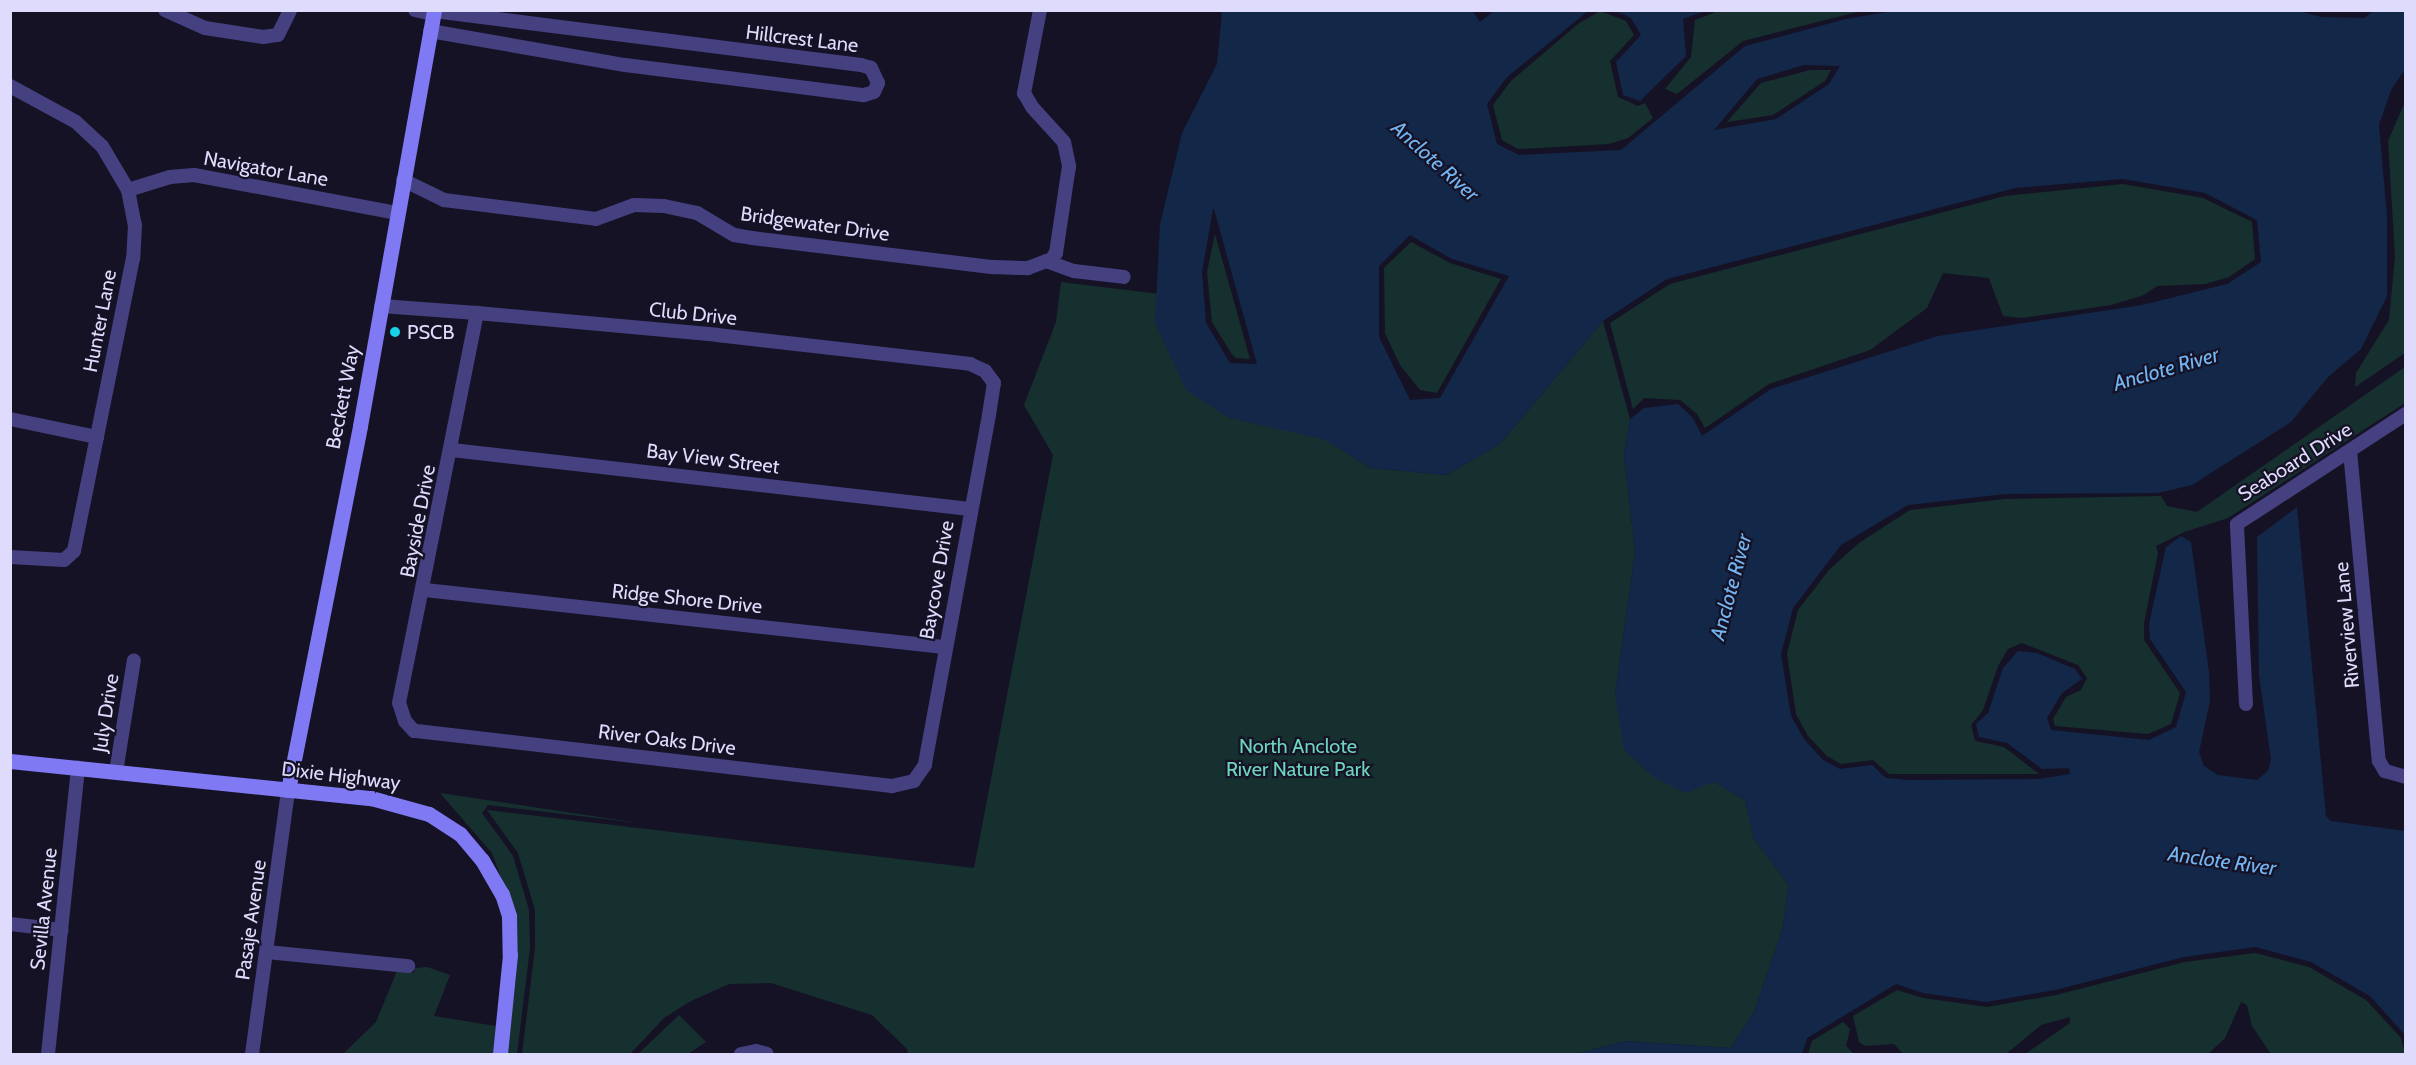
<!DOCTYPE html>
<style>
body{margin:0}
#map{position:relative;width:2416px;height:1065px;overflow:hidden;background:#161226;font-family:Cabin,sans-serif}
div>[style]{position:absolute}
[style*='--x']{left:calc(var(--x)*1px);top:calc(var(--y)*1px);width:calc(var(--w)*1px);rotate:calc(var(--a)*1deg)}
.green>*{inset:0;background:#16302f}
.water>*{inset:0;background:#132749}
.street>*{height:14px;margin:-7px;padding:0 7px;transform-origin:7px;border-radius:7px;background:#454181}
.secondary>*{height:15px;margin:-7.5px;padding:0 7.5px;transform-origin:7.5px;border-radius:7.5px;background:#7f7af3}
.dots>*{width:16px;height:16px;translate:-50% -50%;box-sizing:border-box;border:3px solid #161226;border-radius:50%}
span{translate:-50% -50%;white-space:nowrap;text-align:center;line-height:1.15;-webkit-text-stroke:4.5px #161226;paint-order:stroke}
.street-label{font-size:20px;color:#dfdbfc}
.poi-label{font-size:20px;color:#dfdbfc}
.left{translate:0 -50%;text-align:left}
.park-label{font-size:20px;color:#6cd6bd}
.water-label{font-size:21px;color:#72b5f2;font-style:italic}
.frame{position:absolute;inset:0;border:12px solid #dfdbfc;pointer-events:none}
</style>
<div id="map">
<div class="green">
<i style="clip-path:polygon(1721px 10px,1861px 10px,1861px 11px,1743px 41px,1677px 94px,1665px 89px,1691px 57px,1695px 20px)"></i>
<i style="clip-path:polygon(1600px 11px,1626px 21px,1634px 35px,1610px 61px,1618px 97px,1638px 106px,1645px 103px,1653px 118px,1628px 138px,1609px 144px,1518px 149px,1502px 140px,1493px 105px,1511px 81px,1578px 24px)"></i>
<i style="clip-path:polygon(1810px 70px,1831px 70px,1825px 81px,1773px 115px,1727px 122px,1761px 83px)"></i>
<i style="clip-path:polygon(2405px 102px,2405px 353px,2355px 387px,2356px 373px,2389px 320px,2395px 256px,2388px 141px)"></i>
<i style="clip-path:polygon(2123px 184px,2203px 198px,2252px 222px,2255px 259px,2229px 277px,2205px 284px,2157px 286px,2144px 295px,2111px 305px,2022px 318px,2003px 316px,1989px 278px,1943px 273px,1927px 308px,1870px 350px,1769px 384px,1705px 428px,1697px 414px,1680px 400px,1644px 398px,1633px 409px,1610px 323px,1670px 284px,2005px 196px)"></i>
<i style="clip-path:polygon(1215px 234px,1250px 359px,1236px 358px,1231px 353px,1212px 322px,1207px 272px)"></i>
<i style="clip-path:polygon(1411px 242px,1450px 263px,1501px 279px,1437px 393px,1420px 390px,1400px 365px,1385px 333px,1384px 268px)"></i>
<i style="clip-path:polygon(1061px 282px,1159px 294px,1155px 323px,1291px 430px,1324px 439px,1371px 468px,1446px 475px,1500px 444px,1603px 321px,1630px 419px,1624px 454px,1635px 552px,1615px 695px,1714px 782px,1745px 800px,1754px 839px,1789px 885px,1782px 931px,1754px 1012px,1731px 1048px,1625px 1041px,1576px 1054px,908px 1054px,907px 1049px,872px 1015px,771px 983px,729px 984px,689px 1002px,664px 1018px,630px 1054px,522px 1054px,535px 948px,535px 910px,518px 853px,487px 810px,974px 868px,1053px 455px,1024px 405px,1056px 322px)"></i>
<i style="clip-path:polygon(2405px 367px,2405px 403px,2228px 518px,2184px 532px,2156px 546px,2158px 553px,2144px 623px,2144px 640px,2180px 693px,2171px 724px,2148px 734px,2055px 726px,2053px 719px,2066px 697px,2081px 690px,2087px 678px,2078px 665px,2022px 643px,2008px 649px,1998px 666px,1983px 710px,1971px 725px,1975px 741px,2004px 747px,2039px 774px,1889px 774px,1873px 760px,1841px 764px,1827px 756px,1808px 736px,1796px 714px,1787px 654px,1798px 610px,1829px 570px,1859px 543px,1896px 519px,1910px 510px,2005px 499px,2161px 496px,2167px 506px,2197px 512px)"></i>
<i style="clip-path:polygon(440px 793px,639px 823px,488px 805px,482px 813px,513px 856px,529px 910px,530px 948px,517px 1054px,506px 1054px,516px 978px,515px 915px,492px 853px)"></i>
<i style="clip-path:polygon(2255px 953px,2309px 967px,2366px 1000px,2401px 1038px,2405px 1054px,2271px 1054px,2252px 1026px,2247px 1005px,2241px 1002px,2225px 1038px,2208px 1054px,2025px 1054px,2070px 1023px,2070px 1017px,2041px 1025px,2006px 1054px,1903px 1054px,1894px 1044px,1865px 1046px,1859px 1042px,1853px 1016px,1897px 990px,1923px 998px,1987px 1007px,2056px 995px,2185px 962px)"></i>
<i style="clip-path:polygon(427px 967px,450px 975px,434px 1016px,496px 1026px,493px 1054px,343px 1054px,376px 1022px,397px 971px,414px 973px,415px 968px)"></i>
<i style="clip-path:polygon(679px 1015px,706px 1042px,688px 1054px,638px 1054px)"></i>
<i style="clip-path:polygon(1843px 1022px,1850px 1029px,1846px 1046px,1854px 1054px,1808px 1054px,1812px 1041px)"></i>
</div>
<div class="water">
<i style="clip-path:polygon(evenodd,1472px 10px,1480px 22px,1494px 11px,1588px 11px,1507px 77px,1487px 104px,1497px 144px,1519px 155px,1621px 150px,1745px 46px,1846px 19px,1899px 10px,2295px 10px,2321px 17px,2364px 18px,2374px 11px,2405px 11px,2405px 69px,2391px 90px,2379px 125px,2387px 217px,2387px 296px,2361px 349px,2328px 377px,2291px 422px,2192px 485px,2158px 493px,2005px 494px,1908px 505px,1841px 545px,1793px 608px,1781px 654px,1791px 716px,1804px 739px,1823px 760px,1840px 769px,1872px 765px,1886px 778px,1908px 780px,2039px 779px,2070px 774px,2069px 768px,2042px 769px,2007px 743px,1979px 737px,1976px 724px,1988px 713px,2003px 668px,2018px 651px,2037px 653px,2075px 669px,2082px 679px,2062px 693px,2047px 718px,2051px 730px,2149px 740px,2176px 727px,2186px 692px,2150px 639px,2149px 624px,2166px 547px,2181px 536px,2191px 542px,2209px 672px,2210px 701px,2199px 752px,2204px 766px,2218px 775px,2257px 780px,2268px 771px,2271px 760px,2259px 675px,2257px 537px,2297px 507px,2326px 816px,2331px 821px,2405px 831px,2405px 1035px,2370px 996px,2311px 962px,2255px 947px,2184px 957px,2055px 990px,1986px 1002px,1923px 993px,1896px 984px,1807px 1038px,1802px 1054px,1576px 1054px,1625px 1041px,1731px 1048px,1754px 1012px,1782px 931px,1789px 885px,1754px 839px,1745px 800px,1714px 782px,1686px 793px,1655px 778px,1624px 750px,1615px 695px,1635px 552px,1624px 454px,1630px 419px,1644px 408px,1678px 404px,1693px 418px,1702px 436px,1771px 389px,1938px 336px,2142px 305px,2227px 284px,2261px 262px,2257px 220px,2205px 193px,2123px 179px,2015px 188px,1667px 279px,1603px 321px,1500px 444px,1446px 475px,1371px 468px,1323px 439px,1229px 418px,1186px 390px,1155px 323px,1160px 224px,1182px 133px,1217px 64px,1222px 11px,1472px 10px,1804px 65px,1840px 66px,1829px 84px,1776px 119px,1714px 130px,1757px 79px,1804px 65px,1472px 10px,1213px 209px,1214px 209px,1257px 364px,1230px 363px,1206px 323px,1202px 272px,1213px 209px,1472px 10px,1410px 235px,1452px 259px,1509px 276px,1440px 398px,1410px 400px,1379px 337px,1379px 266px,1410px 235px)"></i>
<i style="clip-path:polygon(1616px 11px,1705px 11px,1683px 19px,1686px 56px,1640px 101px,1623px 95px,1616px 62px,1641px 35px,1631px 18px)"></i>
</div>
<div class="street">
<i style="--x:165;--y:10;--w:44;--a:24.2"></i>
<i style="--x:205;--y:28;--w:59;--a:8.8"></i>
<i style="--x:263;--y:37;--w:15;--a:-8"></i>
<i style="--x:278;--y:35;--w:28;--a:-64"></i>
<i style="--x:415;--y:10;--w:18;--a:13"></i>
<i style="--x:1040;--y:10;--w:85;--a:100.9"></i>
<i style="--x:1024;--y:93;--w:16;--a:60"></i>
<i style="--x:1032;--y:107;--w:47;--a:47.6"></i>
<i style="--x:1064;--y:142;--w:25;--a:78"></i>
<i style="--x:1069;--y:166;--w:88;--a:98.5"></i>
<i style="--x:1056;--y:253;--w:11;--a:128"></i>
<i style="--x:430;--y:31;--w:198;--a:9.9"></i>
<i style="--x:625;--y:65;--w:241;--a:7.2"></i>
<i style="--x:864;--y:95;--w:10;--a:-17"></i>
<i style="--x:874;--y:92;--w:10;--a:-66"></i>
<i style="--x:878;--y:83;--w:17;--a:-115"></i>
<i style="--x:871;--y:68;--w:10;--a:-163"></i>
<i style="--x:861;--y:65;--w:430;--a:-172.8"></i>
<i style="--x:10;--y:86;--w:75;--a:28.6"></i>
<i style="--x:76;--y:122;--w:35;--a:43"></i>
<i style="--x:102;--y:146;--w:51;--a:59.4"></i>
<i style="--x:128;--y:190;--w:36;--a:79"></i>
<i style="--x:135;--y:225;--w:33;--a:93"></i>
<i style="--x:133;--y:258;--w:299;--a:101.4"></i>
<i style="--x:74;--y:551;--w:13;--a:138"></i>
<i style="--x:64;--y:560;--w:54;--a:-176.8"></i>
<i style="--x:403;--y:180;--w:46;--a:26"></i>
<i style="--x:444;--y:200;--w:153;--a:7.1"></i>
<i style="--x:596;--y:219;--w:40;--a:-20.2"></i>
<i style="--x:634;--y:205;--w:30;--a:2"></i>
<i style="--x:664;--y:206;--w:34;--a:12"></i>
<i style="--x:697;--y:213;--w:43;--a:30.7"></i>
<i style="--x:734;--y:235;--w:18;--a:9"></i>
<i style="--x:752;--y:238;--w:243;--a:6.9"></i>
<i style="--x:993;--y:267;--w:35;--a:2"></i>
<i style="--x:1028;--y:268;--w:19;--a:-21"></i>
<i style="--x:1046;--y:261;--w:30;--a:20"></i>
<i style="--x:1074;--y:271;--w:50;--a:6.8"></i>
<i style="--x:128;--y:190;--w:44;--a:-17.2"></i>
<i style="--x:170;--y:177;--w:24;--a:-5"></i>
<i style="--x:194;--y:175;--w:207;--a:10.6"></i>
<i style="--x:381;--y:306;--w:96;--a:4.2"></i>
<i style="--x:477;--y:313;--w:241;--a:5.2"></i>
<i style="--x:717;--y:335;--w:255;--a:6.5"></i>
<i style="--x:970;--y:364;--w:17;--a:25"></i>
<i style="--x:985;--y:371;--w:15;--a:53"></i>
<i style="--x:994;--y:383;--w:32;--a:99"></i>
<i style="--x:989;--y:415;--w:356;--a:100.4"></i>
<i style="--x:925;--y:765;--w:19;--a:125"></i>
<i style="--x:914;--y:781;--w:23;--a:167"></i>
<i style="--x:892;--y:786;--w:481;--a:-173.4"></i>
<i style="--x:414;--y:731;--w:13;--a:-132"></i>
<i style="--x:405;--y:721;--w:19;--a:-108"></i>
<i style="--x:399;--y:703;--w:398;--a:-78.7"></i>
<i style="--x:10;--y:419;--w:89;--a:11.7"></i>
<i style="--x:452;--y:450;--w:521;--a:6.5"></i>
<i style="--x:2350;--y:451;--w:311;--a:84.7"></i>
<i style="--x:2379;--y:761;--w:12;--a:59"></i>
<i style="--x:2385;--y:771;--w:22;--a:16"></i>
<i style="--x:425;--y:590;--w:522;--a:6.27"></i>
<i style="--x:2246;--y:704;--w:180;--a:-92.9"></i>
<i style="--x:2237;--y:524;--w:202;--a:-33.1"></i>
<i style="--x:116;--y:772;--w:113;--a:-80.9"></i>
<i style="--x:10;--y:924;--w:52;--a:6.6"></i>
<i style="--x:267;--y:952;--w:142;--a:5.7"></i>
<i style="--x:48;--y:1054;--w:288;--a:-84"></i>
<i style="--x:252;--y:1054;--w:266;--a:-82.2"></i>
<i style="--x:741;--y:1054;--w:15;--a:-11"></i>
<i style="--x:756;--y:1051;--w:11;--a:15"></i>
</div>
<div class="secondary">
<i style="--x:10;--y:761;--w:363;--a:5.9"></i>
<i style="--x:371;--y:798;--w:60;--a:15.4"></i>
<i style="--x:429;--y:814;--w:37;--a:33"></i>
<i style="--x:460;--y:834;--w:34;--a:50"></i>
<i style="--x:482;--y:860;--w:39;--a:60"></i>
<i style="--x:502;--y:894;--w:23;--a:72"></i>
<i style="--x:509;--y:916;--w:39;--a:89"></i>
<i style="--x:510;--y:955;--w:100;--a:95.8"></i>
<i style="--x:288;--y:790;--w:371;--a:-78.8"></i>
<i style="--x:360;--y:426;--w:423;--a:-79.9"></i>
</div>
<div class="dots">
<i style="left:395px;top:332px;background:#18d2ea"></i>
</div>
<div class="street-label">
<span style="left:802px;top:39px;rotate:7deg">Hillcrest Lane</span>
<span style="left:266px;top:169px;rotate:10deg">Navigator Lane</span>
<span style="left:815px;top:224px;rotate:8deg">Bridgewater Drive</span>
<span style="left:693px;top:314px;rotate:6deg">Club Drive</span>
<span style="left:100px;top:321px;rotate:-79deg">Hunter Lane</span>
<span style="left:343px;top:397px;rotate:-79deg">Beckett Way</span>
<span style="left:713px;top:459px;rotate:7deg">Bay View Street</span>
<span style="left:2295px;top:462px;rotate:-32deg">Seaboard Drive</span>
<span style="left:418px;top:521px;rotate:-79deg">Bayside Drive</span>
<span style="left:937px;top:580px;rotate:-80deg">Baycove Drive</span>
<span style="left:687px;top:599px;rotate:6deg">Ridge Shore Drive</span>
<span style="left:2347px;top:625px;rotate:-95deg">Riverview Lane</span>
<span style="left:106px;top:713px;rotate:-81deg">July Drive</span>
<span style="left:667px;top:740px;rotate:7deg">River Oaks Drive</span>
<span style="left:341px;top:776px;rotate:7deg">Dixie Highway</span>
<span style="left:44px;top:909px;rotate:-84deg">Sevilla Avenue</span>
<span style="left:251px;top:920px;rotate:-82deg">Pasaje Avenue</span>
</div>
<div class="poi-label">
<span class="left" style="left:407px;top:332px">PSCB</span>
</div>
<div class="park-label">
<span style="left:1298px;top:758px">North Anclote<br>River Nature Park</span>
</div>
<div class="water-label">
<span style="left:1435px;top:161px;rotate:42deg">Anclote River</span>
<span style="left:2166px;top:369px;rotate:-16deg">Anclote River</span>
<span style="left:1731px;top:587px;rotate:-75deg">Anclote River</span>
<span style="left:2222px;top:861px;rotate:8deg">Anclote River</span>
</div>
<div class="frame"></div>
</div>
